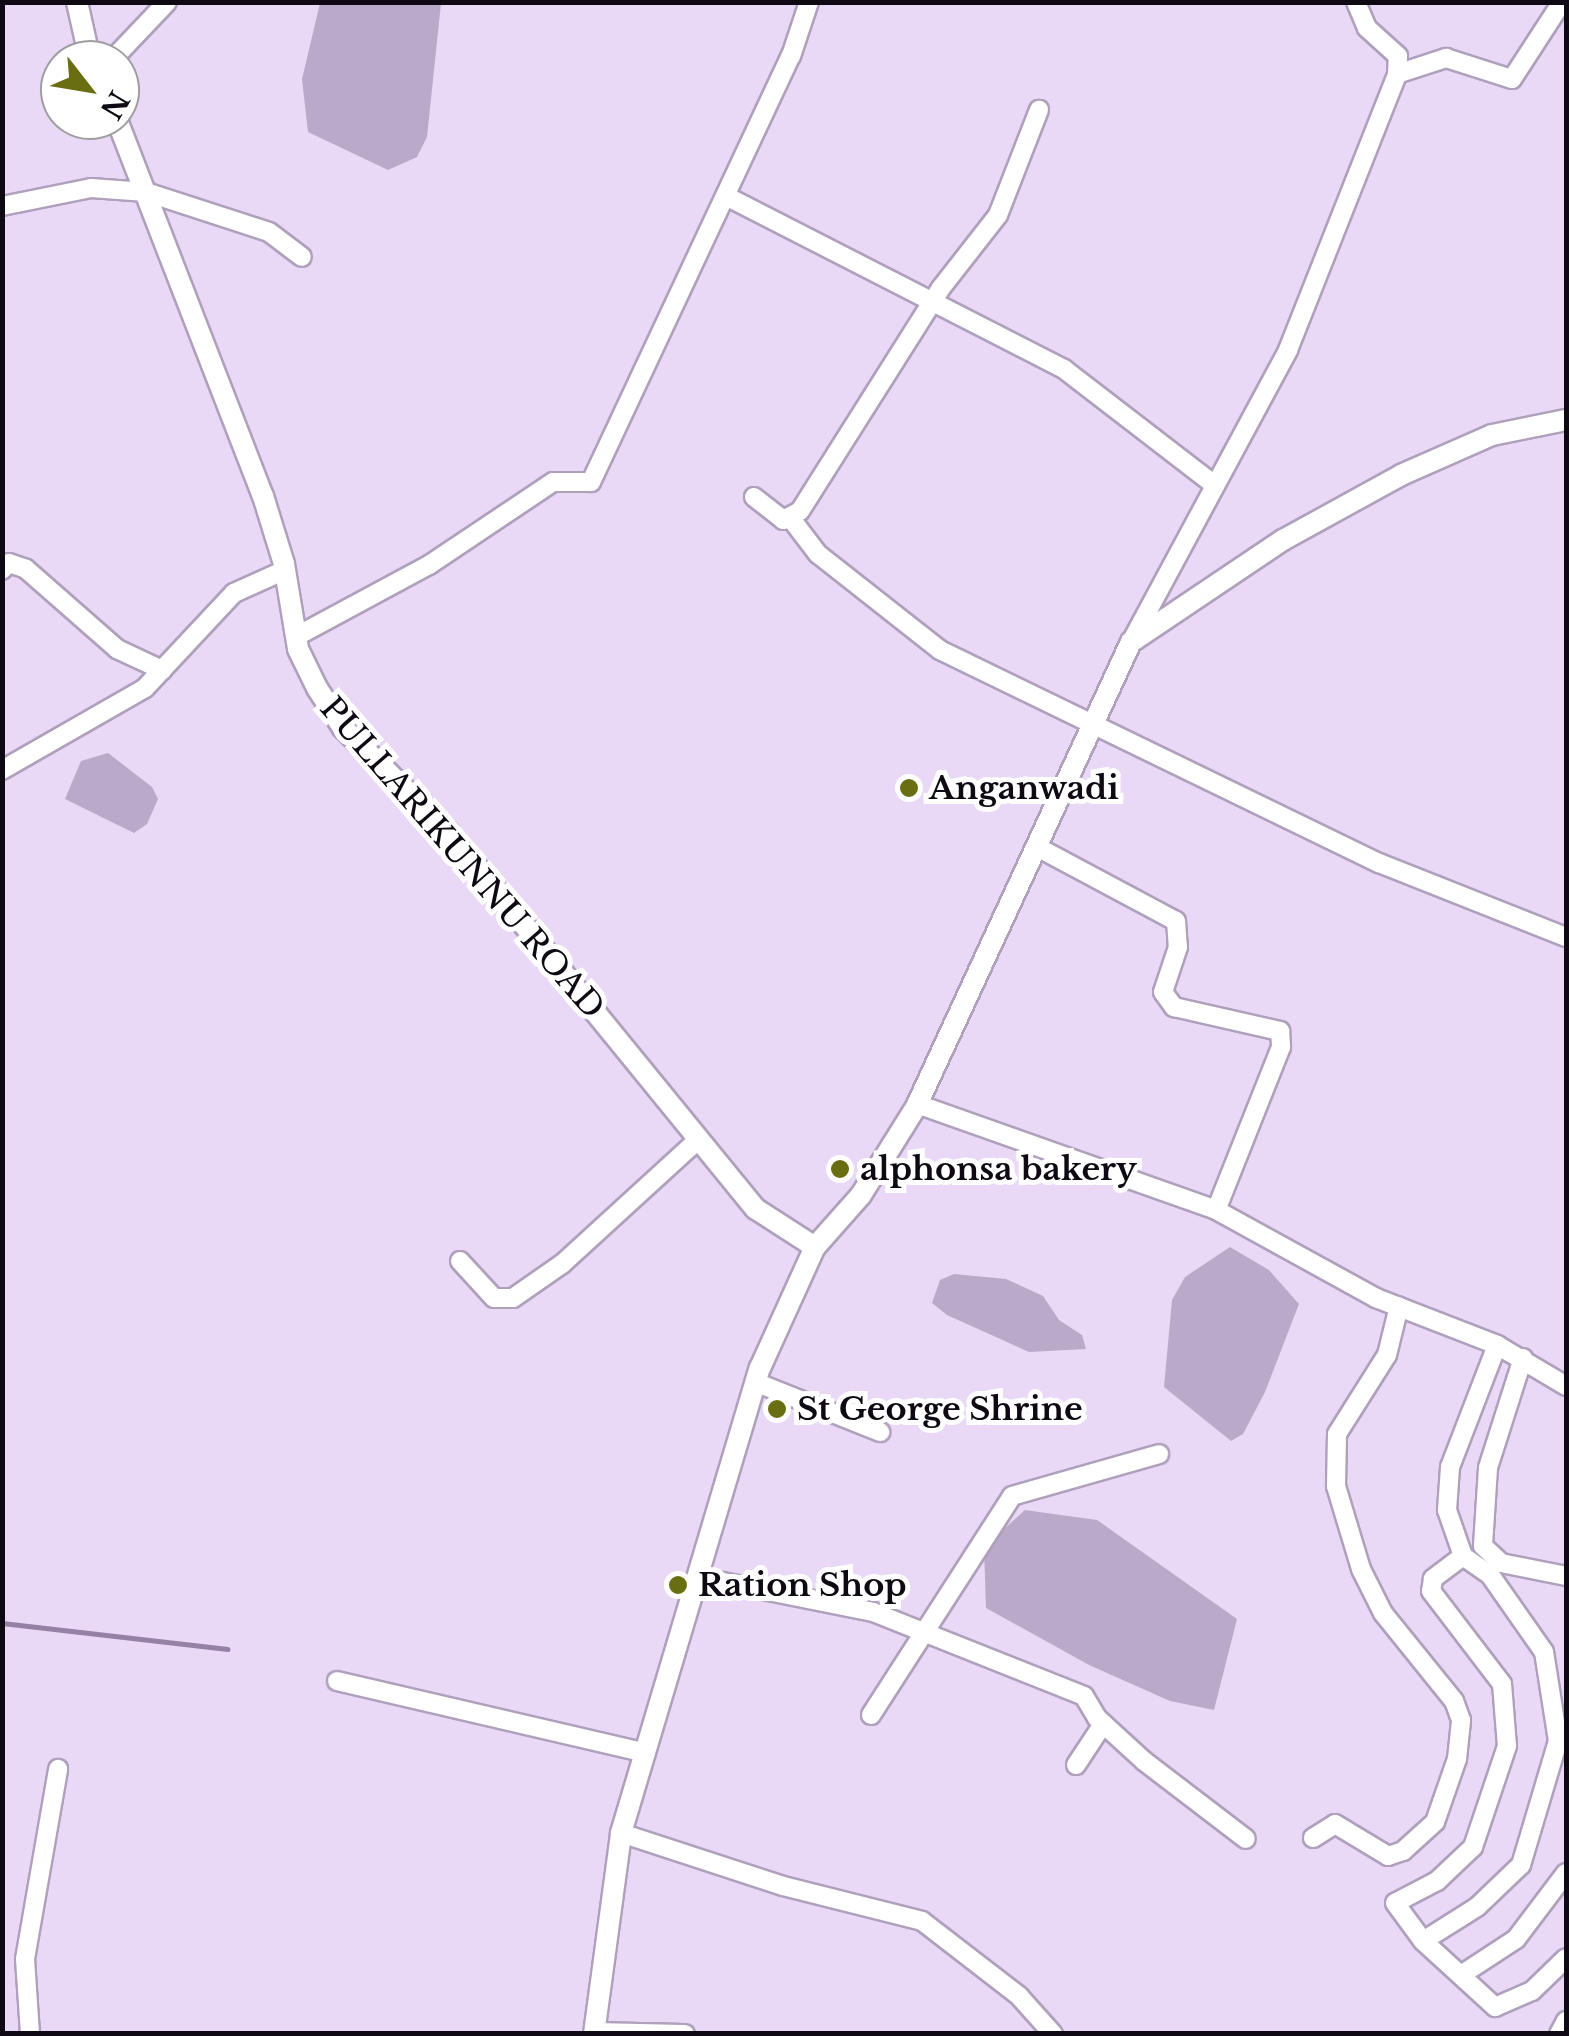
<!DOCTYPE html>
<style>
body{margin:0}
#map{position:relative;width:1569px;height:2036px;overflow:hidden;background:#e9d9f7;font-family:"Libre Baskerville",serif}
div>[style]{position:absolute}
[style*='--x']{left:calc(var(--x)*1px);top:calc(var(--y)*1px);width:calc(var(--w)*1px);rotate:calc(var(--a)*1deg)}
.green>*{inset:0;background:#baa9c9}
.stream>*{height:5px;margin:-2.5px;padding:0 2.5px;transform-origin:2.5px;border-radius:2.5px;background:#9581a6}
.roads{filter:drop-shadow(2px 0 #afa0bc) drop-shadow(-2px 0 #afa0bc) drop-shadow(0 2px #afa0bc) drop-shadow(0 -2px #afa0bc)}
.minor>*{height:18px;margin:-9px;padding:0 9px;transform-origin:9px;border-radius:9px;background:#fff}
.major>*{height:20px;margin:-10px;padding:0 10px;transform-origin:10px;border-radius:10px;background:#fff}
.dots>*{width:28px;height:28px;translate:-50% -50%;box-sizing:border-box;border:5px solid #fff;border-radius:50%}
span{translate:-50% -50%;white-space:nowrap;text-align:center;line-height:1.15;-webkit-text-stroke:10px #fff;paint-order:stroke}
.poi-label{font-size:32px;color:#0e0912;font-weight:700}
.left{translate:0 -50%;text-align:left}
.street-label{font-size:32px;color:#0e0912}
.frame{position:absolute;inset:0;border:5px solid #0e0912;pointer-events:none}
.north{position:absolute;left:40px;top:40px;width:100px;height:100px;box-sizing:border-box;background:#fff;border:2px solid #9f9da0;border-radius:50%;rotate:121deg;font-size:28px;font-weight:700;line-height:40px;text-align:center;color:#0e0912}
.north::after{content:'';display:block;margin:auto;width:35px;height:45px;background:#696e13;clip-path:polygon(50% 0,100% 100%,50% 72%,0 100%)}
</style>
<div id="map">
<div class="green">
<i style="clip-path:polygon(320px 3px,441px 3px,427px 137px,417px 157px,388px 170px,308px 132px,302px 79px)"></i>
<i style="clip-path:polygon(108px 753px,152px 787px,158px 799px,147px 824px,134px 833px,65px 799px,81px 761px)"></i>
<i style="clip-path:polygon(1230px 1247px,1269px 1270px,1299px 1304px,1265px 1392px,1243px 1434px,1231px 1441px,1164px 1387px,1172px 1300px,1185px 1277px)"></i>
<i style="clip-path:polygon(954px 1274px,1006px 1279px,1043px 1296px,1059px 1320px,1082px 1335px,1086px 1349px,1029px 1352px,947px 1315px,932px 1303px,940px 1280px)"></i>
<i style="clip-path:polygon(1025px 1510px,1097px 1520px,1237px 1619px,1214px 1710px,1170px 1701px,1089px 1665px,986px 1608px,984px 1547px)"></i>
</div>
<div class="stream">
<i style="--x:2;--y:1623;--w:227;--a:6.6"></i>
</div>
<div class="roads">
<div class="minor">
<i style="--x:112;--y:60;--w:80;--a:-46.5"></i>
<i style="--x:1397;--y:74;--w:52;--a:-18.1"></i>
<i style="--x:1446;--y:58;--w:69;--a:17.7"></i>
<i style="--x:1512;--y:79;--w:92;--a:-57"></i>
<i style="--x:726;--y:196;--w:380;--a:27.1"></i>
<i style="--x:1064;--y:369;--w:187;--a:37.6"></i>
<i style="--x:2;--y:206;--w:91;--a:-11.4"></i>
<i style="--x:91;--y:188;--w:55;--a:4.2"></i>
<i style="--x:146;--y:192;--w:129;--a:18"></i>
<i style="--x:269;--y:232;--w:41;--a:37.1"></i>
<i style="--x:754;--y:497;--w:37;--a:38"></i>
<i style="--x:783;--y:520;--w:19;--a:-28"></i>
<i style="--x:800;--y:511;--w:264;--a:-57.7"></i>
<i style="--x:941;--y:288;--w:93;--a:-52"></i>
<i style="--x:998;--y:215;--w:113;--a:-68.7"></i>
<i style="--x:792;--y:520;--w:43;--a:52.6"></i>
<i style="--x:818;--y:554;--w:155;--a:38.2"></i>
<i style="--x:940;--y:650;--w:488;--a:25.9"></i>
<i style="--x:1379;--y:863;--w:201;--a:21.6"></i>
<i style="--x:2;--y:570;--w:10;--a:-45"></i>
<i style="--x:9;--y:563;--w:18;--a:19"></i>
<i style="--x:26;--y:569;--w:121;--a:41.3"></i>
<i style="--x:117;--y:649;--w:50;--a:25"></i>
<i style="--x:297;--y:636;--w:150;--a:-28.3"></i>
<i style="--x:429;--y:565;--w:149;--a:-33.8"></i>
<i style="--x:553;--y:482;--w:38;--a:0"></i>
<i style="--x:591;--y:482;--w:471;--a:-64.9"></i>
<i style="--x:791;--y:56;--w:57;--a:-71.6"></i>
<i style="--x:1131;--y:642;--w:332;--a:-61.7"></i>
<i style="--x:1288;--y:350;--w:297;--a:-68.4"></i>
<i style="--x:1397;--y:74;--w:18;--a:-87"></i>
<i style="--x:1398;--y:56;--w:42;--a:-137.9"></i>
<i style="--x:1367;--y:28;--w:28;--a:-113"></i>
<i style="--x:2;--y:770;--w:165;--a:-29.8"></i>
<i style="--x:145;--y:688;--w:130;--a:-46.9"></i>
<i style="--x:234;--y:593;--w:56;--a:-24.3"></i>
<i style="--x:1039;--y:848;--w:155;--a:28.1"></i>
<i style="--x:1176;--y:921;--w:26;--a:86"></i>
<i style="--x:1178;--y:947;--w:47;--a:108.4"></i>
<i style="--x:1163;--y:992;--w:19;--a:54"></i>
<i style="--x:1174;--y:1007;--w:109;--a:12.8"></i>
<i style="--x:1280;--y:1031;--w:16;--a:86"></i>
<i style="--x:1281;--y:1047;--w:175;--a:111.7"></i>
<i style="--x:917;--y:1104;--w:317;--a:19.5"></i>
<i style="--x:1216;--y:1210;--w:183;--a:28.8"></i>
<i style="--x:1376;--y:1298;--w:130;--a:21.2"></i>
<i style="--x:1497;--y:1345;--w:80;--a:30.7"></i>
<i style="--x:460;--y:1261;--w:50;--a:47.4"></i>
<i style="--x:494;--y:1298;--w:19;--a:0"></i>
<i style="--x:513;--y:1298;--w:60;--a:-34.8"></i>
<i style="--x:562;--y:1264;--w:185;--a:-42.4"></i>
<i style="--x:1523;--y:1358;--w:115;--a:107.7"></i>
<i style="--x:1488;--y:1468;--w:78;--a:93.7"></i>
<i style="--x:1483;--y:1546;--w:25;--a:43"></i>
<i style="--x:1501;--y:1563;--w:66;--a:11.3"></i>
<i style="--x:755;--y:1382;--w:135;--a:21.8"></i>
<i style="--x:1463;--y:1556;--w:49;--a:-109.2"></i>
<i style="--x:1447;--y:1510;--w:43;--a:-86"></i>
<i style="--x:1450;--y:1467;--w:131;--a:-68.9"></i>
<i style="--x:698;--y:1577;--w:178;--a:11.3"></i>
<i style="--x:873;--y:1612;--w:227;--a:21.7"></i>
<i style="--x:1084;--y:1696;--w:26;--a:59"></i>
<i style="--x:1097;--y:1718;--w:64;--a:42.5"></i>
<i style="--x:1144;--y:1761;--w:128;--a:37.4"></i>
<i style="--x:337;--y:1681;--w:317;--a:13.1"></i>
<i style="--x:871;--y:1715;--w:260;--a:-57.2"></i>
<i style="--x:1012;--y:1496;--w:153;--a:-15.9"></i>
<i style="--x:1076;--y:1765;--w:49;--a:-56.6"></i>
<i style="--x:621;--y:1833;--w:170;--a:18.1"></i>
<i style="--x:783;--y:1886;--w:143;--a:14.1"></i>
<i style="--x:922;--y:1921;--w:123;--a:37.7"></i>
<i style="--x:1019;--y:1996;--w:51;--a:48.2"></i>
<i style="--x:1313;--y:1838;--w:26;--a:-32"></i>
<i style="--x:1335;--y:1824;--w:62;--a:31.1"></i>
<i style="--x:1388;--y:1856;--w:16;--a:-18"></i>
<i style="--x:1403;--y:1851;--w:43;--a:-42.2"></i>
<i style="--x:1435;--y:1822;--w:67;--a:-70.8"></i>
<i style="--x:1457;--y:1759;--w:39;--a:-84"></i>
<i style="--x:1461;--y:1720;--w:20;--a:-110"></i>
<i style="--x:1454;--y:1701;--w:113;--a:-128.9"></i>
<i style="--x:1383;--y:1613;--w:49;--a:-116.6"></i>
<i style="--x:1361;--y:1569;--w:87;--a:-106.8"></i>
<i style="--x:1336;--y:1486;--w:52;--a:-88.9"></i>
<i style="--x:1337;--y:1434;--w:93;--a:-57.7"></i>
<i style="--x:1387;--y:1355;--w:50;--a:-76.2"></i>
<i style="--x:1423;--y:1941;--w:64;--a:-32.2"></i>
<i style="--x:1477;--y:1907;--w:61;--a:-43.7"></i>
<i style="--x:1521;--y:1865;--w:129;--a:-73.4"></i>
<i style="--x:1558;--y:1741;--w:90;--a:-98.9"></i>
<i style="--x:1544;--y:1652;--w:94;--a:-125"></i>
<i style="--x:1490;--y:1575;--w:33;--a:-145"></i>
<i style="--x:1463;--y:1556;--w:38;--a:143"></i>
<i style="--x:1433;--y:1579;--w:12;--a:99"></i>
<i style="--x:1431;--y:1591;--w:117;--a:52.6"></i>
<i style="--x:1502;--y:1684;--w:62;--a:85.4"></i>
<i style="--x:1507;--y:1746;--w:107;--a:108.6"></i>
<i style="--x:1473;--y:1847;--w:50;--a:136.6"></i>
<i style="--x:1437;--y:1881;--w:47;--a:152.4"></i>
<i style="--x:1395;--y:1903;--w:47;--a:53.6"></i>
<i style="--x:1423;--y:1941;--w:98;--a:42.5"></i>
<i style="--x:1495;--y:2007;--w:40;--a:-23.4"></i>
<i style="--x:1532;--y:1991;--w:47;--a:-44.1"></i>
<i style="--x:1461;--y:1975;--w:66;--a:-33.2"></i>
<i style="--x:1516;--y:1939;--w:83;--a:-52.9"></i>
<i style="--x:594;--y:2032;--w:91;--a:1.3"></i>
<i style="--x:30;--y:2034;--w:75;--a:-93.8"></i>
<i style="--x:25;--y:1959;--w:193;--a:-80.1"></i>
<i style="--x:1559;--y:2034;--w:15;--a:-62"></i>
</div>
<div class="major">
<i style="--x:77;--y:2;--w:59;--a:77.4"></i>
<i style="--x:117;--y:120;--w:403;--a:68.8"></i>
<i style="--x:263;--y:496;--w:71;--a:72.8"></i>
<i style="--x:284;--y:564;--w:86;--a:80.6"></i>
<i style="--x:298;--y:649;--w:43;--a:64"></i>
<i style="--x:317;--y:688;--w:48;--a:57"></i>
<i style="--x:343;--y:728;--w:149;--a:44.7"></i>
<i style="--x:449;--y:833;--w:485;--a:50.8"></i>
<i style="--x:756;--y:1209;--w:70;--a:32.8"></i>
<i style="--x:594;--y:2034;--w:203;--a:-82.3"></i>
<i style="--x:621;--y:1833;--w:485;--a:-73.4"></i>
<i style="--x:760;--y:1368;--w:133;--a:-65.6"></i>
<i style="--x:815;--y:1247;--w:69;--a:-48.5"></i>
<i style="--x:861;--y:1195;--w:104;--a:-58"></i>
<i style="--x:916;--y:1107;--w:512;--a:-65.19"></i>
<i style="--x:1131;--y:642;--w:183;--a:-33.9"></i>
<i style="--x:1283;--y:540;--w:135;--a:-28.8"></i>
<i style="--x:1401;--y:475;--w:99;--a:-23.7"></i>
<i style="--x:1492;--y:435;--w:76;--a:-11.5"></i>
</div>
</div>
<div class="dots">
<i style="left:909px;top:788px;background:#696e13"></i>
<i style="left:840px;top:1169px;background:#696e13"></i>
<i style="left:777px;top:1409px;background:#696e13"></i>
<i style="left:678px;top:1585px;background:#696e13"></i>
</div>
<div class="poi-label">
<span class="left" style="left:929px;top:788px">Anganwadi</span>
<span class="left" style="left:860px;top:1169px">alphonsa bakery</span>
<span class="left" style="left:797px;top:1409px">St George Shrine</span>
<span class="left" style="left:698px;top:1585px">Ration Shop</span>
</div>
<div class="street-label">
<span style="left:462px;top:858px;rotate:49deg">PULLARIKUNNU ROAD</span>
</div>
<div class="frame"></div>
<div class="north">N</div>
</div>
